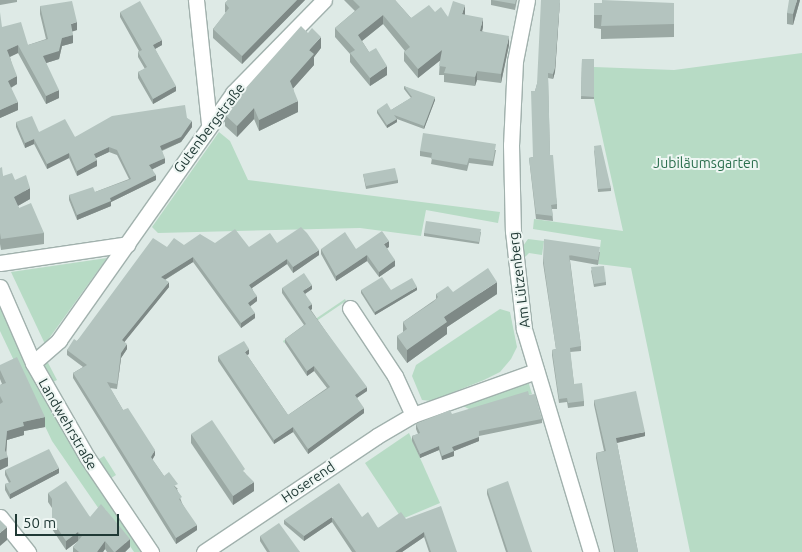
<!DOCTYPE html>
<meta charset="utf-8">
<style>
body{margin:0}
#map{position:relative;width:802px;height:552px;overflow:hidden;background:#deeae6;font-family:Ubuntu,sans-serif}
div>[style]{position:absolute}
[style*='--x']{left:calc(var(--x)*1px);top:calc(var(--y)*1px);width:calc(var(--w)*1px);rotate:calc(var(--a)*1deg)}
.green>*{inset:0;background:#b7dbc5}
.roads{filter:drop-shadow(1px 0 #a1b1ad) drop-shadow(-1px 0 #a1b1ad) drop-shadow(0 1px #a1b1ad) drop-shadow(0 -1px #a1b1ad)}
.minor>*{height:15px;margin:-7.5px;padding:0 7.5px;transform-origin:7.5px;border-radius:7.5px;background:#fff}
.wall>*{inset:0;background:#9ba9a4}
.shaded-wall>*{inset:0;background:#7e8986}
.building>*{inset:0;background:#b4c4bf}
span{translate:-50% -50%;white-space:nowrap;text-align:center;line-height:1.15;-webkit-text-stroke:4px #eef6f3;paint-order:stroke}
.street-label{font-size:14px;color:#203935}
.park-label{font-size:14px;color:#2b6f4e}
.scale{position:absolute;left:15px;top:514px;width:104px;height:22px;box-sizing:border-box;border:2px solid #203935;border-top:0;padding-left:6px;font-size:15px;line-height:18px;white-space:nowrap;color:#203935;-webkit-text-stroke:4px #eef6f3;paint-order:stroke}
</style>
<div id="map">
<div class="green">
<i style="clip-path:polygon(802px 53px,802px 552px,690px 552px,631px 268px,598px 264px,601px 240px,533px 229px,534px 219px,623px 231px,594px 100px,594px 67px,674px 70px)"></i>
<i style="clip-path:polygon(219px 132px,230px 141px,248px 180px,500px 212px,498px 223px,426px 210px,421px 236px,360px 228px,158px 233px,152px 227px)"></i>
<i style="clip-path:polygon(528px 239px,544px 241px,542px 255px,529px 253px,525px 257px,523px 246px)"></i>
<i style="clip-path:polygon(107px 258px,45px 344px,11px 272px)"></i>
<i style="clip-path:polygon(345px 299px,346px 301px,284px 343px,283px 341px)"></i>
<i style="clip-path:polygon(0 306px,145px 552px,134px 552px,105px 509px,101px 512px,52px 441px,0 331px)"></i>
<i style="clip-path:polygon(500px 309px,510px 312px,517px 347px,511px 359px,500px 372px,484px 380px,431px 401px,422px 400px,412px 376px,416px 365px)"></i>
<i style="clip-path:polygon(46px 359px,57px 380px,49px 384px,42px 363px)"></i>
<i style="clip-path:polygon(528px 381px,532px 394px,475px 412px,461px 405px)"></i>
<i style="clip-path:polygon(409px 433px,440px 503px,402px 519px,365px 463px)"></i>
<i style="clip-path:polygon(104px 456px,116px 475px,108px 480px,96px 461px)"></i>
</div>
<div class="roads">
<div class="minor">
<i style="--x:196;--y:0;--w:125;--a:84"></i>
<i style="--x:527;--y:0;--w:62;--a:101.1"></i>
<i style="--x:515;--y:61;--w:84;--a:92.7"></i>
<i style="--x:511;--y:145;--w:86;--a:88.7"></i>
<i style="--x:513;--y:231;--w:99;--a:83.6"></i>
<i style="--x:524;--y:329;--w:233;--a:73.3"></i>
<i style="--x:0;--y:263;--w:129;--a:-8.4"></i>
<i style="--x:0;--y:287;--w:83;--a:66.5"></i>
<i style="--x:33;--y:363;--w:108;--a:60.1"></i>
<i style="--x:87;--y:457;--w:115;--a:56"></i>
<i style="--x:350;--y:308;--w:82;--a:56.5"></i>
<i style="--x:395;--y:376;--w:43;--a:65.2"></i>
<i style="--x:33;--y:363;--w:35;--a:-41"></i>
<i style="--x:59;--y:340;--w:302;--a:-54.8"></i>
<i style="--x:233;--y:93;--w:130;--a:-45.6"></i>
<i style="--x:0;--y:517;--w:45;--a:51.3"></i>
<i style="--x:204;--y:552;--w:208;--a:-33.8"></i>
<i style="--x:377;--y:436;--w:42;--a:-30.3"></i>
<i style="--x:413;--y:415;--w:131;--a:-19.7"></i>
</div>
</div>
<div class="wall">
<i style="clip-path:polygon(0 0,17px 0,17px 2px,0 5px)"></i>
<i style="clip-path:polygon(228px 0,305px 0,242px 64px,213px 38px,213px 29px,226px 13px,225px 12px,225px 3px)"></i>
<i style="clip-path:polygon(344px 0,395px 0,411px 18px,435px 12px,448px 17px,465px 14px,465px 15px,483px 27px,482px 31px,509px 45px,501px 83px,477px 80px,475px 86px,444px 82px,444px 75px,439px 75px,440px 60px,418px 78px,404px 61px,404px 52px,405px 51px,383px 24px,362px 41px,369px 52px,387px 75px,370px 86px,350px 62px,350px 54px,335px 37px,335px 28px,355px 11px)"></i>
<i style="clip-path:polygon(491px 0,517px 0,515px 10px,491px 5px)"></i>
<i style="clip-path:polygon(560px 0,555px 72px,553px 79px,548px 78px,550px 155px,557px 204px,557px 209px,552px 209px,553px 221px,536px 219px,529px 158px,533px 157px,535px 91px)"></i>
<i style="clip-path:polygon(800px 0,793px 25px,787px 24px,787px 13px)"></i>
<i style="clip-path:polygon(594px 3px,674px 3px,674px 37px,601px 39px,601px 29px,594px 28px)"></i>
<i style="clip-path:polygon(40px 6px,77px 30px,72px 31px,73px 43px,62px 46px,59px 59px,46px 63px,59px 98px,46px 104px,18px 53px,10px 57px,17px 84px,11px 88px,18px 110px,0 118px,2px 27px,28px 45px,46px 39px,40px 14px)"></i>
<i style="clip-path:polygon(120px 12px,162px 45px,155px 49px,176px 91px,153px 104px,138px 78px,138px 72px,145px 69px,138px 57px,138px 52px,139px 51px,120px 17px)"></i>
<i style="clip-path:polygon(321px 48px,314px 57px,314px 65px,293px 88px,298px 112px,259px 131px,254px 119px,237px 137px,225px 126px,225px 115px)"></i>
<i style="clip-path:polygon(582px 59px,594px 59px,594px 99px,581px 99px)"></i>
<i style="clip-path:polygon(404px 86px,435px 100px,424px 129px,397px 119px,397px 122px,387px 128px,377px 113px,377px 110px,391px 110px,411px 98px,404px 89px)"></i>
<i style="clip-path:polygon(187px 118px,192px 127px,181px 142px,162px 151px,165px 163px,152px 169px,156px 180px,111px 202px,111px 206px,77px 220px,69px 200px,69px 195px,95px 192px,129px 179px,117px 155px,109px 152px,96px 158px,97px 166px,77px 176px,69px 158px,47px 169px,34px 144px,25px 148px,16px 127px,16px 122px,39px 132px,75px 137px)"></i>
<i style="clip-path:polygon(594px 149px,611px 188px,611px 191px,598px 192px)"></i>
<i style="clip-path:polygon(496px 150px,493px 166px,469px 163px,467px 171px,431px 164px,432px 158px,420px 156px,420px 151px)"></i>
<i style="clip-path:polygon(0 168px,3px 176px,15px 180px,30px 199px,18px 206px,19px 208px,44px 233px,44px 244px,1px 250px,0 244px)"></i>
<i style="clip-path:polygon(363px 174px,398px 180px,398px 183px,366px 189px)"></i>
<i style="clip-path:polygon(481px 232px,479px 244px,424px 236px,424px 233px)"></i>
<i style="clip-path:polygon(215px 243px,249px 247px,277px 243px,319px 255px,293px 273px,287px 264px,252px 288px,257px 301px,250px 306px,255px 318px,241px 328px,193px 262px,165px 280px,169px 287px,124px 342px,127px 349px,121px 358px,117px 389px,110px 388px,123px 410px,155px 455px,152px 459px,164px 476px,178px 489px,177px 489px,182px 503px,197px 530px,176px 544px,73px 378px,73px 373px,83px 367px,67px 355px,67px 350px,77px 341px,167px 247px,184px 245px)"></i>
<i style="clip-path:polygon(389px 247px,387px 248px,395px 266px,379px 277px,367px 261px,336px 281px,321px 254px,321px 249px,356px 249px)"></i>
<i style="clip-path:polygon(600px 252px,598px 265px,570px 260px,581px 346px,581px 351px,570px 352px,574px 384px,584px 401px,584px 406px,568px 408px,567px 402px,559px 403px,552px 355px,552px 350px,556px 349px,543px 263px,543px 258px)"></i>
<i style="clip-path:polygon(591px 270px,606px 282px,606px 285px,594px 287px)"></i>
<i style="clip-path:polygon(282px 288px,312px 289px,305px 294px,312px 309px,311px 310px,367px 391px,357px 398px,364px 413px,308px 454px,293px 432px,274px 444px,218px 361px,218px 356px,249px 354px,247px 355px,288px 415px,327px 388px,314px 371px,307px 376px,285px 343px,285px 339px,304px 325px,282px 293px)"></i>
<i style="clip-path:polygon(361px 290px,417px 290px,375px 315px,361px 293px)"></i>
<i style="clip-path:polygon(453px 292px,497px 294px,447px 327px,447px 334px,407px 363px,397px 349px,397px 336px,403px 333px,403px 322px,436px 299px,436px 294px)"></i>
<i style="clip-path:polygon(0 365px,45px 427px,24px 431px,24px 435px,7px 440px,6px 452px,8px 466px,0 470px,0 385px,2px 384px,0 379px)"></i>
<i style="clip-path:polygon(529px 395px,542px 419px,542px 423px,479px 436px,479px 441px,454px 451px,454px 456px,442px 460px,439px 450px,420px 458px,412px 441px,412px 436px,418px 434px,416px 429px,416px 424px)"></i>
<i style="clip-path:polygon(594px 400px,645px 436px,617px 443px,638px 552px,614px 552px,596px 458px,596px 453px,604px 451px,594px 405px)"></i>
<i style="clip-path:polygon(191px 434px,245px 473px,254px 491px,233px 505px,191px 443px)"></i>
<i style="clip-path:polygon(5px 470px,59px 473px,10px 499px,5px 490px,5px 484px,9px 483px,5px 475px)"></i>
<i style="clip-path:polygon(487px 489px,532px 552px,506px 552px,487px 494px)"></i>
<i style="clip-path:polygon(48px 493px,90px 517px,130px 547px,125px 552px,107px 552px,105px 549px,103px 552px,73px 552px,73px 547px,78px 541px,66px 550px,52px 529px,52px 508px,48px 502px)"></i>
<i style="clip-path:polygon(362px 517px,378px 528px,406px 519px,457px 552px,429px 552px,424px 537px,402px 552px,352px 552px,332px 522px,304px 541px,284px 524px,284px 520px)"></i>
<i style="clip-path:polygon(260px 536px,300px 552px,267px 552px,260px 541px)"></i>
</div>
<div class="shaded-wall">
<i style="clip-path:polygon(297px 0,305px 0,242px 64px,242px 56px)"></i>
<i style="clip-path:polygon(560px 0,555px 72px,553px 79px,553px 74px)"></i>
<i style="clip-path:polygon(797px 0,800px 0,793px 25px,793px 14px)"></i>
<i style="clip-path:polygon(465px 5px,465px 14px,462px 23px,462px 14px)"></i>
<i style="clip-path:polygon(383px 15px,383px 24px,358px 44px,358px 35px)"></i>
<i style="clip-path:polygon(483px 18px,483px 27px,480px 40px,480px 31px)"></i>
<i style="clip-path:polygon(77px 22px,77px 30px,71px 32px,71px 24px)"></i>
<i style="clip-path:polygon(73px 35px,73px 43px,62px 46px,59px 59px,43px 64px,43px 56px,62px 38px)"></i>
<i style="clip-path:polygon(509px 36px,509px 45px,501px 83px,501px 74px)"></i>
<i style="clip-path:polygon(321px 37px,321px 48px,314px 57px,314px 65px,290px 92px,290px 81px,309px 50px)"></i>
<i style="clip-path:polygon(162px 40px,162px 45px,153px 50px,153px 45px)"></i>
<i style="clip-path:polygon(18px 45px,18px 53px,7px 58px,7px 50px)"></i>
<i style="clip-path:polygon(442px 50px,442px 59px,418px 78px,418px 69px)"></i>
<i style="clip-path:polygon(387px 66px,387px 75px,370px 86px,370px 78px)"></i>
<i style="clip-path:polygon(477px 71px,477px 80px,475px 86px,475px 77px)"></i>
<i style="clip-path:polygon(17px 76px,17px 84px,8px 89px,8px 81px)"></i>
<i style="clip-path:polygon(176px 86px,176px 91px,153px 104px,153px 99px)"></i>
<i style="clip-path:polygon(59px 90px,59px 98px,46px 104px,46px 96px)"></i>
<i style="clip-path:polygon(435px 97px,435px 100px,424px 129px,424px 126px)"></i>
<i style="clip-path:polygon(298px 101px,298px 112px,259px 131px,259px 120px)"></i>
<i style="clip-path:polygon(18px 102px,18px 110px,0 118px,0 110px)"></i>
<i style="clip-path:polygon(254px 108px,254px 119px,237px 137px,237px 126px)"></i>
<i style="clip-path:polygon(397px 119px,397px 122px,387px 128px,387px 125px)"></i>
<i style="clip-path:polygon(192px 121px,192px 127px,181px 142px,160px 151px,160px 146px)"></i>
<i style="clip-path:polygon(34px 139px,34px 144px,25px 148px,25px 143px)"></i>
<i style="clip-path:polygon(109px 147px,109px 152px,94px 159px,94px 154px)"></i>
<i style="clip-path:polygon(69px 153px,69px 158px,47px 169px,47px 164px)"></i>
<i style="clip-path:polygon(165px 158px,165px 163px,149px 171px,149px 165px)"></i>
<i style="clip-path:polygon(97px 160px,97px 166px,77px 176px,77px 171px)"></i>
<i style="clip-path:polygon(156px 175px,156px 180px,111px 202px,111px 206px,77px 220px,77px 215px)"></i>
<i style="clip-path:polygon(30px 188px,30px 199px,14px 208px,14px 197px)"></i>
<i style="clip-path:polygon(389px 241px,389px 247px,384px 250px,384px 244px)"></i>
<i style="clip-path:polygon(319px 250px,319px 255px,293px 273px,293px 267px)"></i>
<i style="clip-path:polygon(367px 255px,367px 261px,336px 281px,336px 276px)"></i>
<i style="clip-path:polygon(193px 257px,193px 262px,161px 282px,161px 277px)"></i>
<i style="clip-path:polygon(287px 259px,287px 264px,249px 290px,249px 285px)"></i>
<i style="clip-path:polygon(395px 260px,395px 266px,379px 277px,379px 272px)"></i>
<i style="clip-path:polygon(169px 282px,169px 287px,122px 345px,122px 340px)"></i>
<i style="clip-path:polygon(497px 282px,497px 294px,447px 327px,447px 334px,407px 363px,407px 350px,444px 317px)"></i>
<i style="clip-path:polygon(312px 285px,312px 289px,303px 295px,303px 291px)"></i>
<i style="clip-path:polygon(417px 287px,417px 290px,375px 315px,375px 312px)"></i>
<i style="clip-path:polygon(257px 296px,257px 301px,248px 308px,248px 303px)"></i>
<i style="clip-path:polygon(312px 304px,312px 309px,308px 311px,308px 307px)"></i>
<i style="clip-path:polygon(255px 313px,255px 318px,241px 328px,241px 323px)"></i>
<i style="clip-path:polygon(127px 344px,127px 349px,121px 358px,117px 389px,121px 353px)"></i>
<i style="clip-path:polygon(249px 349px,249px 354px,245px 356px,245px 352px)"></i>
<i style="clip-path:polygon(314px 366px,314px 371px,307px 376px,307px 371px)"></i>
<i style="clip-path:polygon(367px 387px,367px 391px,355px 399px,355px 395px)"></i>
<i style="clip-path:polygon(364px 408px,364px 413px,308px 454px,308px 449px)"></i>
<i style="clip-path:polygon(45px 417px,45px 427px,24px 431px,24px 435px,7px 440px,6px 458px,8px 457px,8px 466px,0 470px,0 460px,5px 450px,7px 431px,23px 422px)"></i>
<i style="clip-path:polygon(293px 427px,293px 432px,274px 444px,274px 440px)"></i>
<i style="clip-path:polygon(479px 431px,479px 441px,454px 451px,454px 456px,442px 460px,442px 456px,452px 447px)"></i>
<i style="clip-path:polygon(645px 432px,645px 436px,616px 443px,616px 438px)"></i>
<i style="clip-path:polygon(439px 446px,439px 450px,420px 458px,420px 454px)"></i>
<i style="clip-path:polygon(155px 450px,155px 455px,151px 462px,151px 457px)"></i>
<i style="clip-path:polygon(59px 468px,59px 473px,10px 499px,10px 494px)"></i>
<i style="clip-path:polygon(254px 482px,254px 491px,233px 505px,233px 496px)"></i>
<i style="clip-path:polygon(332px 517px,332px 522px,304px 541px,304px 536px)"></i>
<i style="clip-path:polygon(197px 525px,197px 530px,176px 544px,176px 538px)"></i>
<i style="clip-path:polygon(7px 527px,7px 540px,0 546px,0 533px)"></i>
<i style="clip-path:polygon(78px 532px,78px 541px,66px 550px,66px 541px)"></i>
<i style="clip-path:polygon(424px 532px,424px 537px,402px 552px,395px 552px)"></i>
<i style="clip-path:polygon(130px 539px,130px 547px,125px 552px,115px 552px)"></i>
<i style="clip-path:polygon(105px 541px,105px 549px,103px 552px,97px 552px)"></i>
</div>
<div class="building">
<i style="clip-path:polygon(228px 0,297px 0,242px 56px,213px 29px,229px 8px,225px 3px)"></i>
<i style="clip-path:polygon(353px 0,395px 0,411px 18px,429px 5px,435px 12px,441px 7px,448px 17px,453px 1px,465px 5px,462px 14px,483px 18px,480px 31px,509px 36px,501px 74px,477px 71px,475px 77px,444px 73px,446px 67px,439px 66px,442px 50px,418px 69px,404px 52px,410px 47px,383px 15px,358px 35px,369px 52px,376px 48px,387px 66px,370px 78px,350px 53px,355px 50px,335px 28px,360px 7px)"></i>
<i style="clip-path:polygon(492px 0,516px 0,515px 4px)"></i>
<i style="clip-path:polygon(541px 0,560px 0,555px 68px,553px 74px,548px 73px,550px 155px,553px 155px,557px 204px,551px 205px,553px 216px,536px 214px,529px 158px,533px 157px,531px 91px,535px 91px,537px 84px)"></i>
<i style="clip-path:polygon(602px 0,674px 3px,674px 24px,601px 26px,602px 15px,594px 15px,594px 3px,602px 3px)"></i>
<i style="clip-path:polygon(789px 0,797px 0,793px 14px,787px 13px)"></i>
<i style="clip-path:polygon(72px 1px,77px 22px,71px 24px,73px 35px,62px 38px,59px 51px,43px 56px,59px 90px,46px 96px,18px 45px,7px 50px,17px 76px,8px 81px,18px 102px,0 110px,0 12px,2px 27px,21px 22px,28px 45px,48px 39px,40px 6px)"></i>
<i style="clip-path:polygon(140px 1px,162px 40px,153px 45px,176px 86px,153px 99px,138px 72px,147px 67px,138px 52px,142px 50px,120px 12px)"></i>
<i style="clip-path:polygon(301px 26px,308px 33px,312px 28px,321px 37px,309px 50px,314px 54px,290px 81px,298px 101px,259px 120px,254px 108px,237px 126px,225px 115px,236px 99px)"></i>
<i style="clip-path:polygon(582px 59px,594px 59px,594px 97px,581px 96px)"></i>
<i style="clip-path:polygon(404px 86px,435px 97px,424px 126px,394px 115px,397px 119px,387px 125px,377px 110px,387px 103px,391px 110px,412px 97px)"></i>
<i style="clip-path:polygon(185px 105px,187px 118px,192px 121px,181px 137px,160px 146px,165px 158px,149px 165px,156px 175px,110px 198px,111px 201px,77px 215px,69px 195px,93px 187px,95px 192px,131px 179px,117px 150px,109px 147px,94px 154px,97px 160px,77px 171px,69px 153px,47px 164px,34px 139px,25px 143px,16px 122px,32px 116px,39px 132px,65px 119px,75px 137px,112px 116px)"></i>
<i style="clip-path:polygon(423px 133px,496px 144px,493px 161px,469px 158px,467px 165px,431px 159px,432px 153px,420px 151px)"></i>
<i style="clip-path:polygon(601px 145px,611px 188px,598px 189px,594px 146px)"></i>
<i style="clip-path:polygon(2px 167px,3px 176px,12px 173px,15px 180px,26px 175px,30px 188px,14px 197px,19px 208px,31px 203px,44px 233px,1px 239px,0 233px,0 168px)"></i>
<i style="clip-path:polygon(395px 168px,398px 180px,366px 186px,363px 174px)"></i>
<i style="clip-path:polygon(426px 221px,481px 229px,479px 242px,424px 233px)"></i>
<i style="clip-path:polygon(301px 227px,307px 233px,319px 250px,293px 267px,287px 259px,249px 285px,257px 296px,248px 303px,255px 313px,241px 323px,193px 257px,161px 277px,169px 282px,122px 340px,127px 344px,121px 353px,117px 384px,107px 382px,123px 410px,128px 408px,155px 450px,151px 457px,164px 476px,169px 472px,178px 484px,174px 486px,182px 497px,179px 499px,197px 525px,176px 538px,73px 373px,87px 365px,67px 350px,74px 339px,77px 341px,153px 238px,167px 247px,174px 238px,184px 245px,200px 234px,215px 243px,235px 229px,249px 247px,270px 233px,277px 243px)"></i>
<i style="clip-path:polygon(382px 231px,389px 241px,384px 244px,395px 260px,379px 272px,367px 255px,336px 276px,321px 249px,345px 232px,356px 249px)"></i>
<i style="clip-path:polygon(544px 239px,600px 247px,598px 260px,569px 255px,581px 346px,570px 348px,574px 384px,582px 383px,584px 401px,568px 403px,567px 398px,559px 399px,552px 350px,556px 349px,543px 258px)"></i>
<i style="clip-path:polygon(604px 266px,606px 282px,594px 284px,591px 267px)"></i>
<i style="clip-path:polygon(488px 268px,497px 282px,444px 317px,447px 322px,407px 350px,397px 336px,407px 329px,403px 322px,433px 302px,438px 297px,436px 294px,448px 286px,453px 292px)"></i>
<i style="clip-path:polygon(304px 273px,312px 285px,303px 291px,312px 304px,308px 307px,367px 387px,355px 395px,364px 408px,308px 449px,293px 427px,274px 440px,218px 356px,244px 341px,249px 349px,245px 352px,288px 415px,330px 387px,314px 366px,307px 371px,285px 339px,306px 324px,282px 288px)"></i>
<i style="clip-path:polygon(382px 277px,391px 290px,412px 278px,417px 287px,375px 312px,361px 290px)"></i>
<i style="clip-path:polygon(17px 357px,45px 417px,23px 422px,24px 426px,7px 431px,5px 450px,8px 457px,0 460px,0 404px,3px 402px,0 396px,0 385px,6px 383px,0 370px,0 365px)"></i>
<i style="clip-path:polygon(528px 391px,529px 395px,535px 394px,542px 419px,479px 431px,479px 437px,452px 447px,454px 451px,442px 456px,439px 446px,420px 454px,412px 436px,420px 433px,416px 424px,450px 410px,452px 414px)"></i>
<i style="clip-path:polygon(636px 391px,645px 432px,616px 438px,638px 552px,615px 552px,596px 453px,606px 451px,594px 400px)"></i>
<i style="clip-path:polygon(212px 420px,245px 469px,243px 471px,254px 482px,233px 496px,191px 434px)"></i>
<i style="clip-path:polygon(49px 449px,59px 468px,10px 494px,5px 484px,11px 482px,5px 470px)"></i>
<i style="clip-path:polygon(66px 481px,90px 517px,101px 504px,130px 539px,115px 552px,114px 552px,105px 541px,97px 552px,79px 552px,73px 547px,82px 536px,78px 532px,66px 541px,52px 520px,52px 499px,48px 493px)"></i>
<i style="clip-path:polygon(508px 481px,532px 552px,508px 552px,487px 489px)"></i>
<i style="clip-path:polygon(339px 483px,362px 517px,368px 512px,378px 528px,401px 512px,406px 519px,441px 506px,457px 552px,431px 552px,424px 532px,395px 552px,356px 552px,332px 517px,304px 536px,284px 520px)"></i>
<i style="clip-path:polygon(0 520px,7px 527px,0 533px)"></i>
<i style="clip-path:polygon(279px 523px,300px 552px,270px 552px,260px 536px)"></i>
</div>
<div class="street-label">
<span style="left:209px;top:128px;rotate:-53deg">Gutenbergstraße</span>
<span style="left:519px;top:280px;rotate:-97deg">Am Lützenberg</span>
<span style="left:68px;top:424px;rotate:60deg">Landwehrstraße</span>
<span style="left:308px;top:482px;rotate:-34deg">Hoserend</span>
</div>
<div class="park-label">
<span style="left:706px;top:163px">Jubiläumsgarten</span>
</div>
<div class="scale">50 m</div>
</div>
